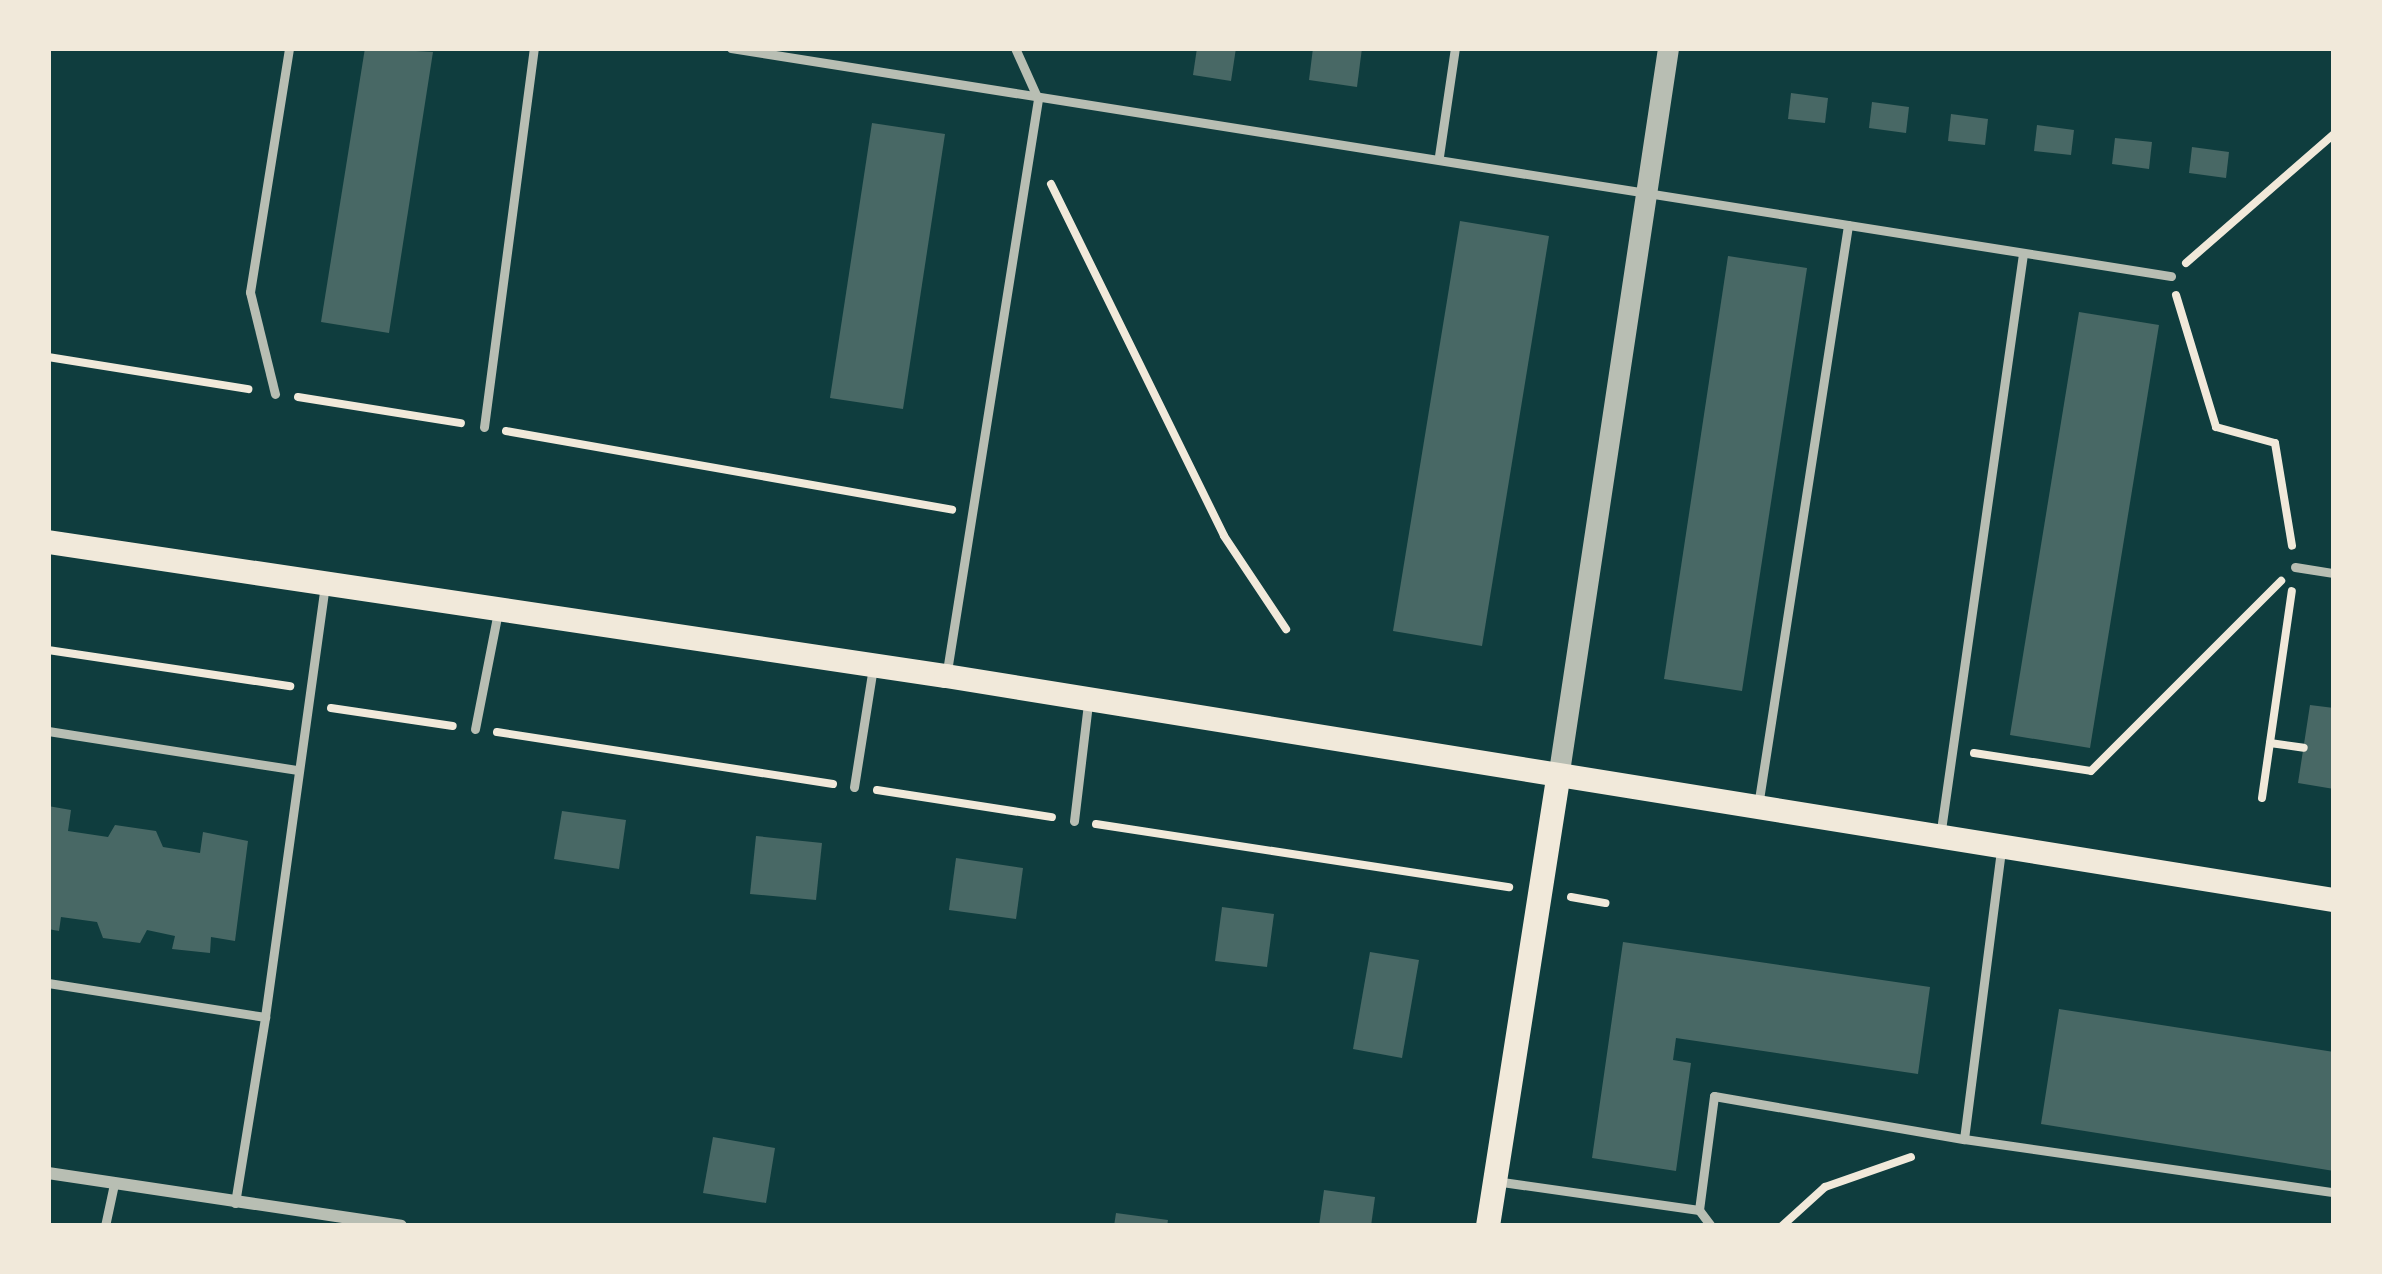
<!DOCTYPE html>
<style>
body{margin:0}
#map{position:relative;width:2382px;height:1274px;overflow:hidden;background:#0f3d3e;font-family:"Fira Sans",sans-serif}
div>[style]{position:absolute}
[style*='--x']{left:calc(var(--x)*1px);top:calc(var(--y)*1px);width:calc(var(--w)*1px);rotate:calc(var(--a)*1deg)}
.building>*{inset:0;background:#486865}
.path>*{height:8px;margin:-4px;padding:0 4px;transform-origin:4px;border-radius:4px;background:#f1e9da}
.service>*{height:9px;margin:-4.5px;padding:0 4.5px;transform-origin:4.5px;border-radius:4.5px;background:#b8beb3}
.minor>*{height:12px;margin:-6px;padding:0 6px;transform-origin:6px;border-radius:6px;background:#b8beb3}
.tertiary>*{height:21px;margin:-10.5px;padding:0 10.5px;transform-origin:10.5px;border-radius:10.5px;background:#b8beb3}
.secondary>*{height:24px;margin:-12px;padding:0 12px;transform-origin:12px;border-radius:12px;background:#f1e9da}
span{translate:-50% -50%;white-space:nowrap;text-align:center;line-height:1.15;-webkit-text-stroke:12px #f1e9da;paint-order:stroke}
.frame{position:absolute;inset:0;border:51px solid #f1e9da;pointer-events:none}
</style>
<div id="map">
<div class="building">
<i style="clip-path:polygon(365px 48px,433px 52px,389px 333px,321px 322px)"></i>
<i style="clip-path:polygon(1197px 48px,1236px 48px,1231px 81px,1193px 75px)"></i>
<i style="clip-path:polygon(1313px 48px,1362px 48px,1357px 87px,1309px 80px)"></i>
<i style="clip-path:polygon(1791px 93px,1828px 98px,1825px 123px,1788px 119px)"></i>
<i style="clip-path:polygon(1872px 102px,1909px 107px,1906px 133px,1869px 128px)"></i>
<i style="clip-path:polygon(1951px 114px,1988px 119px,1985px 145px,1948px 141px)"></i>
<i style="clip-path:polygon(872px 123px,945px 134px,903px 409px,830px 398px)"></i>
<i style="clip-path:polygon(2037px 125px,2074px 130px,2071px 155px,2034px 151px)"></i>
<i style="clip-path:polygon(2115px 138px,2152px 142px,2149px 169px,2112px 164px)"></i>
<i style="clip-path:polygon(2192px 147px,2229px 152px,2226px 178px,2189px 173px)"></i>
<i style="clip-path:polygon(1460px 221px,1549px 236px,1482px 646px,1393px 631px)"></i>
<i style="clip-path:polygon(1728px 256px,1807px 268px,1742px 691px,1664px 679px)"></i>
<i style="clip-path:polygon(2079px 312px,2159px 325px,2090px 748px,2010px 735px)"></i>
<i style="clip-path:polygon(2310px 705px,2334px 708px,2334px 789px,2298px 783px)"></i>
<i style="clip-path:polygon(48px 806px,71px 810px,68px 831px,108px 837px,115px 825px,156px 831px,163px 847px,200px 853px,203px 832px,248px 841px,235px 941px,211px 937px,210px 953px,172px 949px,175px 936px,147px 930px,140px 943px,103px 938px,97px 922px,61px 917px,59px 931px,48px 929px)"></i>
<i style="clip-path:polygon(562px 811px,626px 820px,619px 869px,554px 859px)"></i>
<i style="clip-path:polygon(756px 836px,822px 843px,816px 900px,750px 894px)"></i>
<i style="clip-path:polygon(956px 858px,1023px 868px,1016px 919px,949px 910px)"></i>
<i style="clip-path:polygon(1222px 907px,1274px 914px,1267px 967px,1215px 961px)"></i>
<i style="clip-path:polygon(1623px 942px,1930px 987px,1918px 1074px,1676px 1038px,1673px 1060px,1691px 1063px,1676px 1171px,1592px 1158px)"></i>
<i style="clip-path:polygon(1370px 952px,1419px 960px,1402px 1058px,1353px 1049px)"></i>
<i style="clip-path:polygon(2059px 1009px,2334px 1052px,2334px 1171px,2041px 1124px)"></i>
<i style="clip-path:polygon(713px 1137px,775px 1148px,766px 1203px,703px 1193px)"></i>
<i style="clip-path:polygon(1324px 1190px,1375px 1197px,1371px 1226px,1319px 1226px)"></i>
<i style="clip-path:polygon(1116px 1213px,1168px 1220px,1167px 1226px,1114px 1226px)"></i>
</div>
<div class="path">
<i style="--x:1051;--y:184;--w:392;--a:63.8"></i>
<i style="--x:1224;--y:536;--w:112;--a:56.3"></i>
<i style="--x:2186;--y:263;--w:196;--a:-41.1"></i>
<i style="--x:2176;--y:295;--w:138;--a:73.1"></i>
<i style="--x:2216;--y:427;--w:61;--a:15.2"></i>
<i style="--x:2275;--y:443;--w:104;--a:80.6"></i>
<i style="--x:48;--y:357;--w:203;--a:9.1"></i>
<i style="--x:298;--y:397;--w:165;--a:9.1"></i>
<i style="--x:506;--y:431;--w:453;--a:10"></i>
<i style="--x:48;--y:650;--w:245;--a:8.5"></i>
<i style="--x:331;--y:708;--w:123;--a:8.4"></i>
<i style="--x:497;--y:732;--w:340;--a:8.8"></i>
<i style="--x:2270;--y:743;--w:34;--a:8"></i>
<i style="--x:1974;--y:753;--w:118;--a:8.7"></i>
<i style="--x:2091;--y:771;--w:269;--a:-45"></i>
<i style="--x:877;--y:790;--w:177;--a:8.8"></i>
<i style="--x:2262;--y:798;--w:209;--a:-81.8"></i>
<i style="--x:1096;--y:824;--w:418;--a:8.7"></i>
<i style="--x:1571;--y:897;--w:35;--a:10"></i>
<i style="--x:1782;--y:1226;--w:58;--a:-42.2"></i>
<i style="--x:1825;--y:1187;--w:91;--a:-19.2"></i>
</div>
<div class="service">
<i style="--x:731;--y:48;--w:1458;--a:9"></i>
<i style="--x:1439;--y:156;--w:109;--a:-81.6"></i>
<i style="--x:275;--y:394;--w:105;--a:-103.8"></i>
<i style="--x:250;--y:292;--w:247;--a:-80.9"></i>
<i style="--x:484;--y:427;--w:382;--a:-82.5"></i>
<i style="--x:2295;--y:567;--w:39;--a:9"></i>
<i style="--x:947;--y:671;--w:579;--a:-80.96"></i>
<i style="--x:1038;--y:99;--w:56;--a:-114.3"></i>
<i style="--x:475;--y:729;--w:119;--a:-78.9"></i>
<i style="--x:48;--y:731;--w:253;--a:8.9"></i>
<i style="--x:854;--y:787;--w:121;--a:-81"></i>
<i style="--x:1758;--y:806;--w:588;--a:-81.19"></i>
<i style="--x:1074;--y:821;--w:118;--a:-83.2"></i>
<i style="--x:1940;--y:837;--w:589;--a:-81.9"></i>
<i style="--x:48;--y:983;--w:220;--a:8.9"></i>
<i style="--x:265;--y:1017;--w:434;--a:-82.1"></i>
<i style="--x:1964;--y:1139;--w:374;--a:8.2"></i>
<i style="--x:1495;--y:1181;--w:206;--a:8.1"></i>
<i style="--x:1699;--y:1210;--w:115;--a:-82.5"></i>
<i style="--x:1714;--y:1096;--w:254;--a:9.8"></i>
<i style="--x:1964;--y:1139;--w:290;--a:-82.7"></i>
<i style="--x:235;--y:1203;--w:188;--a:-80.8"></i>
<i style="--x:1699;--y:1210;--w:20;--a:53"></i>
<i style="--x:105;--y:1226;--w:43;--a:-77.9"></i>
</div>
<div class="minor">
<i style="--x:48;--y:1173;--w:357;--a:8.5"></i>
</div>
<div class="tertiary">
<i style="--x:1558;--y:778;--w:738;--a:-81.43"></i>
</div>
<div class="secondary">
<i style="--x:48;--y:542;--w:908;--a:8.49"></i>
<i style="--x:946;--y:676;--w:1406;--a:9.17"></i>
<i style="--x:1488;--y:1226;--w:453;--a:-81.1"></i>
</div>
<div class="frame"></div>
</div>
